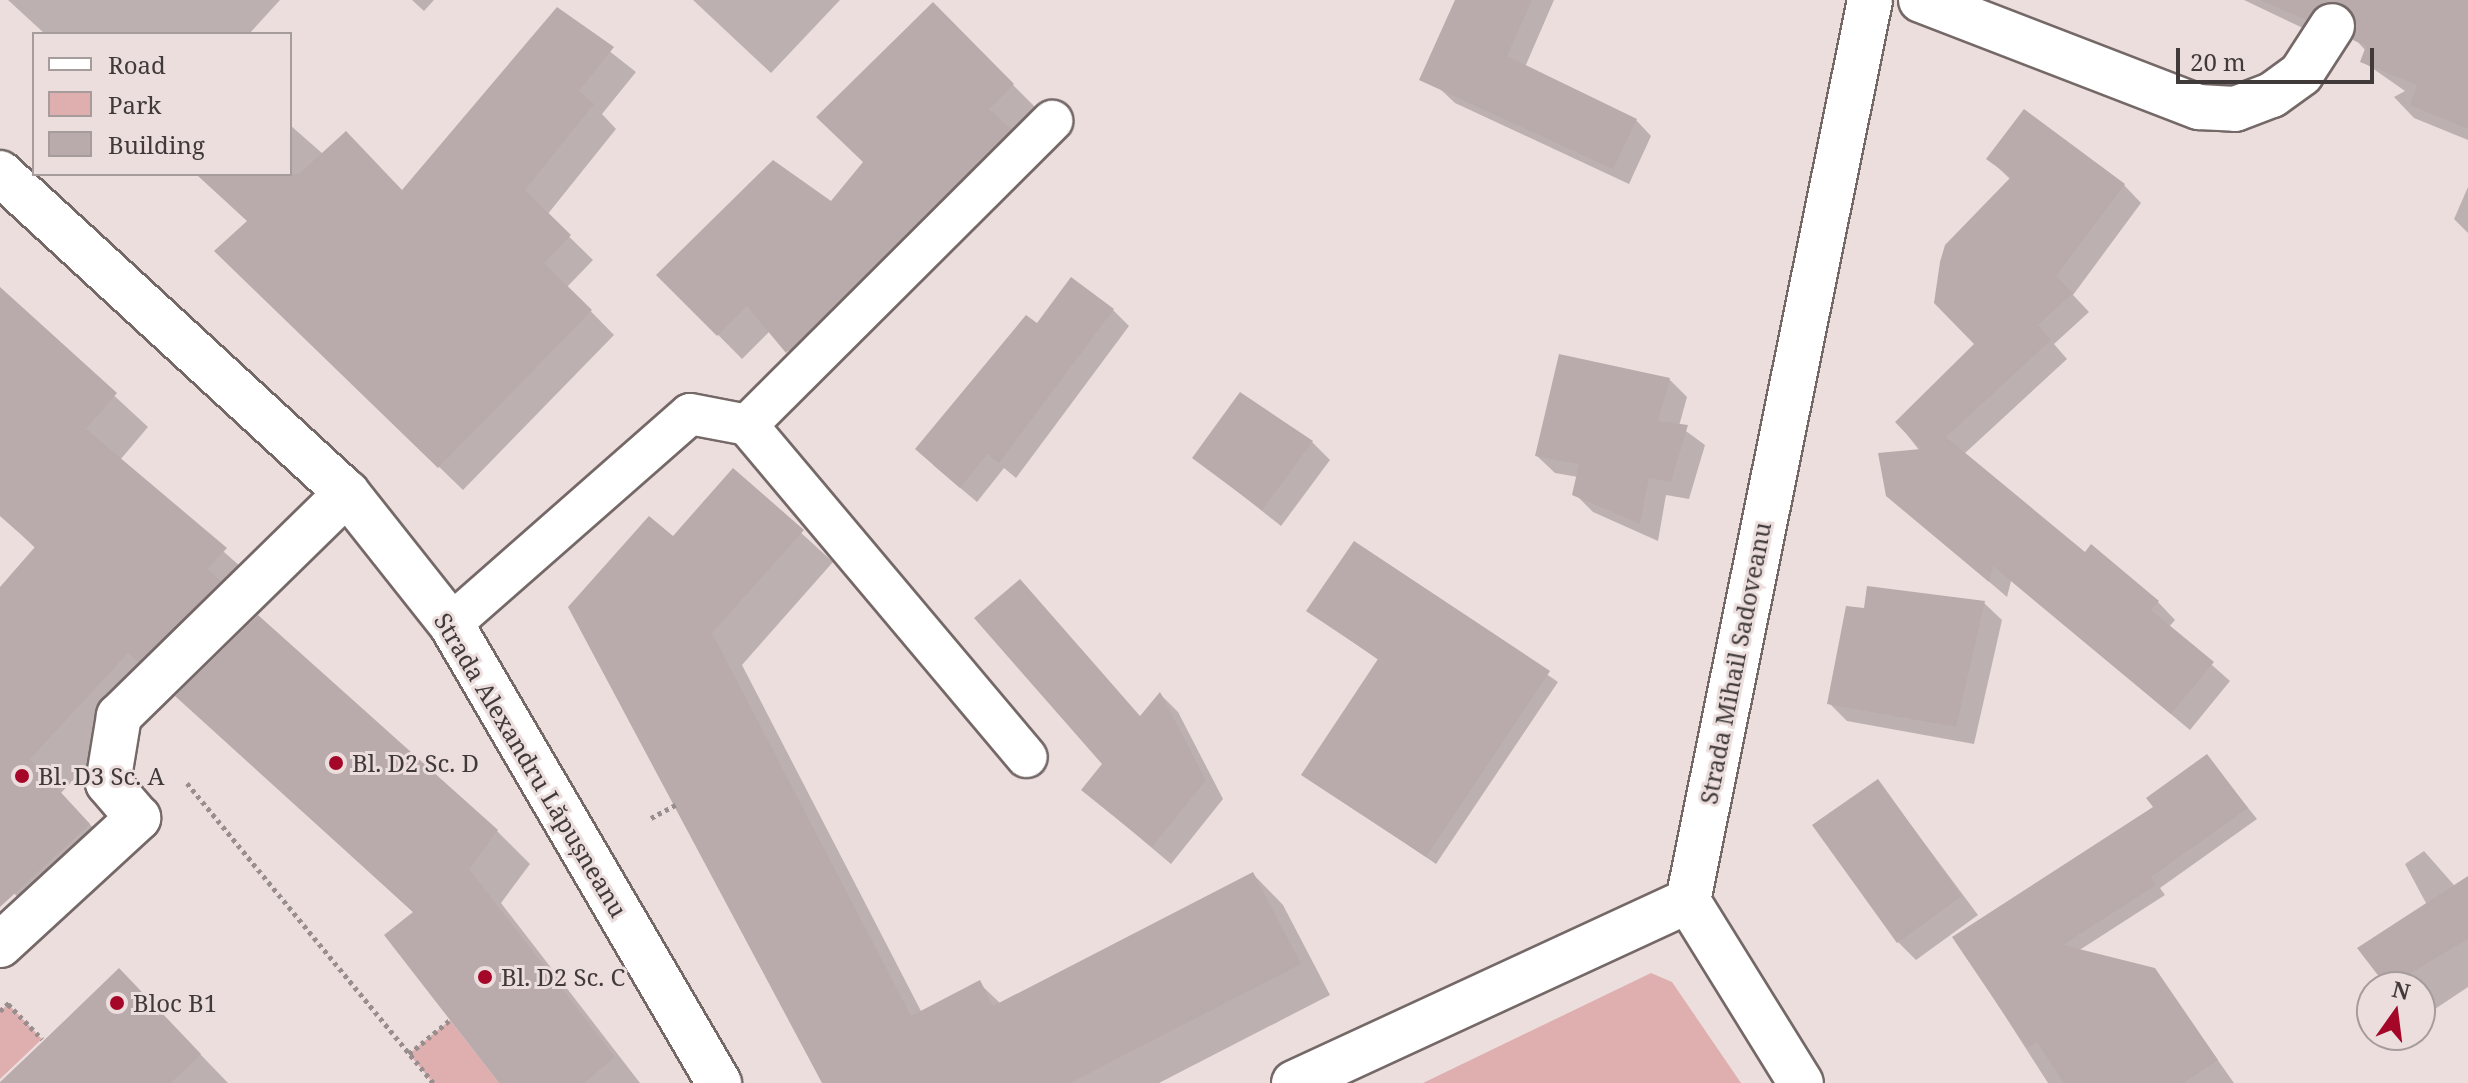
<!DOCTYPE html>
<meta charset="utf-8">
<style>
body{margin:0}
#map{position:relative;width:2468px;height:1083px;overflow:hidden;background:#ecdedd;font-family:"Noto Serif",serif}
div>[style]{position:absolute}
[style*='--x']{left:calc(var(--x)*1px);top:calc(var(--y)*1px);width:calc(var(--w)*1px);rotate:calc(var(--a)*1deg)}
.green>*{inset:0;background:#deafae}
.shadow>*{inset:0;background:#0003}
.building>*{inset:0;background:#b9abab}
.path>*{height:5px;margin-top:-2.5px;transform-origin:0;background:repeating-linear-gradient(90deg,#988e8e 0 4px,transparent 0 8px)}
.roads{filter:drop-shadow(2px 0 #756968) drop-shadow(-2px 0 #756968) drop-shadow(0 2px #756968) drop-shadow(0 -2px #756968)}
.lane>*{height:40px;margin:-20px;padding:0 20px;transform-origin:20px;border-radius:20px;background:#fff}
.street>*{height:44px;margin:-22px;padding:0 22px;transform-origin:22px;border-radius:22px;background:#fff}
.secondary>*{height:44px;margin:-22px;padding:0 22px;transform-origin:22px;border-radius:22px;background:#fff}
.dots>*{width:22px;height:22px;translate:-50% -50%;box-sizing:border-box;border:4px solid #ecdedd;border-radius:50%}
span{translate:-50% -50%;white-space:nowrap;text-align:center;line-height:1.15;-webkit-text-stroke:6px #ecdedd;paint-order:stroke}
.street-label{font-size:24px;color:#403a3a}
.poi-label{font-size:24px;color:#403a3a}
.left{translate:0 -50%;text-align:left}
.legend{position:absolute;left:32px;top:32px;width:260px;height:144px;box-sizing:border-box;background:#ecdedd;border:2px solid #a79c9c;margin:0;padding:10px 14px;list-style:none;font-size:24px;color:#403a3a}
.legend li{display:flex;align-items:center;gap:16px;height:40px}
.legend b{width:40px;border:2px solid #a79c9c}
.north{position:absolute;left:2356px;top:971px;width:80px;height:80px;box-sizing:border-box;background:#ecdedd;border:2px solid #a79c9c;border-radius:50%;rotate:14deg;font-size:22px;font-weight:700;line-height:32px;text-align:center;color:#403a3a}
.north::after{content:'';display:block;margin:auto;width:28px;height:36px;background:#a40727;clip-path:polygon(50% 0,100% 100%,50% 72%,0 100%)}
.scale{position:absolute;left:2176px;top:48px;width:198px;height:36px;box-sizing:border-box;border:4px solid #403a3a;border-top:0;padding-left:10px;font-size:24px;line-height:28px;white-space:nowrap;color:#403a3a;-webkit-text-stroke:6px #ecdedd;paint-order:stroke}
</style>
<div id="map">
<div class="green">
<i style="clip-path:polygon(1651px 973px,1672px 982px,1741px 1083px,1423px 1083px)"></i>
<i style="clip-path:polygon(8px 1004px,42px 1039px,0 1079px,0 1011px)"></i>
<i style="clip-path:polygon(450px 1020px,499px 1083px,433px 1083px,409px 1054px)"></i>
</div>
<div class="shadow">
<i style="clip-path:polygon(8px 0,280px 0,249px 34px,45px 34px)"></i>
<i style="clip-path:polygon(412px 0,434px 0,424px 11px)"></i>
<i style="clip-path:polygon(693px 0,840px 0,771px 73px)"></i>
<i style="clip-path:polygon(1478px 0,1554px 0,1525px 67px,1636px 120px,1651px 136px,1629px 184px,1455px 103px,1439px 88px)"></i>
<i style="clip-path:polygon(2244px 0,2468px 0,2468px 140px,2414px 118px,2394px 97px,2405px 91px,2362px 61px,2366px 51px,2355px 39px,2356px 25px,2343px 24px,2328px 40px)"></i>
<i style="clip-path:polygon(933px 5px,1037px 109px,812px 376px,770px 331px,742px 359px,659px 275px,832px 204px,866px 163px)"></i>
<i style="clip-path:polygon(557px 10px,636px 72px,602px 114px,616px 129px,547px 215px,593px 260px,567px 287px,614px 335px,463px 490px,240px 274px,249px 222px,196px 174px,290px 174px,290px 125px,323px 154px,403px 192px)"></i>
<i style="clip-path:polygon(1989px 159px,2124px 185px,2141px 203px,2073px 295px,2089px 312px,2054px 344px,2067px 359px,1964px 454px,2085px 554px,2158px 602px,2175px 620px,2169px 627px,2230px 681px,2190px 730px,2011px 581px,2007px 597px,1888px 495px,1923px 455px,1897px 422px,1976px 344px,2011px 180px)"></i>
<i style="clip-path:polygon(2468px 187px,2468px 233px,2454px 219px)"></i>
<i style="clip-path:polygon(0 290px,148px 427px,120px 460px,258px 582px,61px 793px,121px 858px,47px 927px,0 879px,0 590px,36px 549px,0 513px)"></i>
<i style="clip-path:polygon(1113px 310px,1129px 326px,1016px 478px,1004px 468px,977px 502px,933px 465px,1037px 326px)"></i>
<i style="clip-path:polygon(1669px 379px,1687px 397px,1679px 426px,1705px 445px,1689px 499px,1666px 495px,1658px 541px,1593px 512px,1575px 494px,1578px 477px,1555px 473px,1537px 456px)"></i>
<i style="clip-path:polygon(1312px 442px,1330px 460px,1281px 526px,1195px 458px)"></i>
<i style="clip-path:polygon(733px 471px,833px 562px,742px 665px,922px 1013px,979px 983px,1001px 1004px,1253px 874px,1283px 905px,1330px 995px,1159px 1083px,823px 1083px,673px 539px)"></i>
<i style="clip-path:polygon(1355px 543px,1558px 682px,1436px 864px,1304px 774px,1380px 661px,1309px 611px)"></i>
<i style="clip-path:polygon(1020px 581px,1141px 718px,1160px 694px,1178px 712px,1223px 799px,1171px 864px,1083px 790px,1104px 764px)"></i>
<i style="clip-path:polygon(1984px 603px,2002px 620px,1974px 744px,1847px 721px,1829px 703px,1865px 611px)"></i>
<i style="clip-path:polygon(178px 696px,497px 831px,530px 864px,501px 903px,640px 1083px,501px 1083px,414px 913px)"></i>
<i style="clip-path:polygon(2207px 757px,2257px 819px,2160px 888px,2165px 895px,2078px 951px,2154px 970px,2234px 1083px,2048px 1083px,1955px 938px,2156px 808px)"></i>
<i style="clip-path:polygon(1878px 781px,1978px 915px,1916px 960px,1898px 942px)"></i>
<i style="clip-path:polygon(2424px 851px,2468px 901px,2468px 987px,2420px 1019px,2420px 987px,2390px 987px,2360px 949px,2427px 905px,2405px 864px)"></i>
<i style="clip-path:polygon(119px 970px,228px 1083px,0 1083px,0 1082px)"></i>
</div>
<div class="building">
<i style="clip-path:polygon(1455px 0,1532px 0,1507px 56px,1637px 119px,1613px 169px,1419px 80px)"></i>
<i style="clip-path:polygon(2260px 0,2468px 0,2468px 129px,2410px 105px,2417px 85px,2360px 62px,2366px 46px,2353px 40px,2354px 15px,2345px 5px,2321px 4px,2306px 20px)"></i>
<i style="clip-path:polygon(933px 2px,1014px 84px,989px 109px,1011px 129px,786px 353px,747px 306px,717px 336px,656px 275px,773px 160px,831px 201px,863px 162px,816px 117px)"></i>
<i style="clip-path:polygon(557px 7px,614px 47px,579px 91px,594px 104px,525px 190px,571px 235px,544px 263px,592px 310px,438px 468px,214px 251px,247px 221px,196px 174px,299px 174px,346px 131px,402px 190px)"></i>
<i style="clip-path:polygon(2024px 109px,2125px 184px,2056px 276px,2073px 293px,2038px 325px,2051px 340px,1946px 437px,2085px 552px,2091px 544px,2159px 601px,2151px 610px,2214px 662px,2171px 714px,1993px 566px,1989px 582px,1886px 496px,1878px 453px,1921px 449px,1895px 422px,1974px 344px,1934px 303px,1940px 262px,1945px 245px,2011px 177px,1986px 159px)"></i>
<i style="clip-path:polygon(1071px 277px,1114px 309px,999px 463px,987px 454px,960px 488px,915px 449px,1026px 315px,1037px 323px)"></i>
<i style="clip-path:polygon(0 287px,117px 393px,86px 429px,227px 548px,207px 569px,221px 581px,138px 662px,128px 653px,30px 759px,90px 824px,0 907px,0 587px,35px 547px,0 516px)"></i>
<i style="clip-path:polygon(1559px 354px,1670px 378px,1658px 421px,1688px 425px,1671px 482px,1649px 478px,1640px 524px,1572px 495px,1579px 464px,1535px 456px)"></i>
<i style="clip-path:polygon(1240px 392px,1313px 441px,1262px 510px,1192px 458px)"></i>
<i style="clip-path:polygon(733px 468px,804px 530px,712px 633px,911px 1016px,980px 980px,993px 1006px,1253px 872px,1301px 964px,1070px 1083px,822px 1083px,568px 607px,649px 516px,673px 536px)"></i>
<i style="clip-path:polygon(1354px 541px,1550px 671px,1426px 857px,1301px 775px,1378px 659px,1306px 611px)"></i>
<i style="clip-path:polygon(1020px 579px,1140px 716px,1160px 692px,1206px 780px,1152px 847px,1081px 790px,1102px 764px,974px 618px)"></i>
<i style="clip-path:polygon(1867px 586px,1985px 601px,1956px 727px,1827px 704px,1846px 606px,1864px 608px)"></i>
<i style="clip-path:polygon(258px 615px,498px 830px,469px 869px,615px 1057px,584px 1083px,499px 1083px,384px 935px,413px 912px,175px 696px)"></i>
<i style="clip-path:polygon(2207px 754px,2248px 808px,2151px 877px,2156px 885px,2063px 945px,2155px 968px,2218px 1060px,2184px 1083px,2064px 1083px,2037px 1042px,2027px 1048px,1952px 937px,2153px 807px,2146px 798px)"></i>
<i style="clip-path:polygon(1878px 779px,1962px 896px,1897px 943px,1812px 825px)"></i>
<i style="clip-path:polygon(2468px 876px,2468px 939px,2387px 987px,2357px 948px)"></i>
<i style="clip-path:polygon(119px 968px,201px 1054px,171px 1083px,0 1083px)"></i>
</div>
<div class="path">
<i style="--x:187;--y:783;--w:388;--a:50.6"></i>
<i style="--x:651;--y:818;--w:30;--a:-28"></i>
<i style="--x:8;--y:1004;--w:49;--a:45.8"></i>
<i style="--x:0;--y:1011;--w:15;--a:-42"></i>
<i style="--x:409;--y:1054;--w:53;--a:-39.7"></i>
</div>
<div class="roads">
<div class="lane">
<i style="--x:747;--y:425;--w:431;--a:-44.9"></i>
<i style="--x:451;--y:624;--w:318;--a:-41.3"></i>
<i style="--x:690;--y:414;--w:58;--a:10.9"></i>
<i style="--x:747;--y:425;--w:434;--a:49.9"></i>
</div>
<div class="street">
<i style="--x:1921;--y:0;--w:298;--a:21.1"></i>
<i style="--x:2199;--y:107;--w:36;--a:3"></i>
<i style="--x:2235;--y:109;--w:40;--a:-21"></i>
<i style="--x:2272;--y:95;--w:36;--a:-36"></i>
<i style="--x:2301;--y:74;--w:57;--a:-57.1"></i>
<i style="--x:0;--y:173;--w:472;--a:42.7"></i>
<i style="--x:347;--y:493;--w:167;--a:51.6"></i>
<i style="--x:451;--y:624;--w:532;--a:59.72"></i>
<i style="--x:1688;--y:901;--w:214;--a:58.2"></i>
<i style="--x:0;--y:945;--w:188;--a:-42.6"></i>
<i style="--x:138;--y:818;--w:46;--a:-130.6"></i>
<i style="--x:108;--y:783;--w:68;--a:-80.7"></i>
<i style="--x:119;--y:716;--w:319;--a:-44.4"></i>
</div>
<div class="secondary">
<i style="--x:1294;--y:1083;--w:434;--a:-24.8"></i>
<i style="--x:1688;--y:901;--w:919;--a:-78.58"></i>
</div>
</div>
<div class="dots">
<i style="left:336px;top:763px;background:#a40727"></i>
<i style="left:22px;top:776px;background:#a40727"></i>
<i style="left:485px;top:977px;background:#a40727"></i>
<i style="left:117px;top:1003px;background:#a40727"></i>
</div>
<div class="street-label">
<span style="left:1735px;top:663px;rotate:-79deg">Strada Mihail Sadoveanu</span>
<span style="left:531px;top:765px;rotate:59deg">Strada Alexandru Lăpușneanu</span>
</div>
<div class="poi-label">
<span class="left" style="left:352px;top:763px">Bl. D2 Sc. D</span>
<span class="left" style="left:38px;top:776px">Bl. D3 Sc. A</span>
<span class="left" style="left:501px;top:977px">Bl. D2 Sc. C</span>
<span class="left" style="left:133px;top:1003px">Bloc B1</span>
</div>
<ul class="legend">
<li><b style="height:10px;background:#fff"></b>Road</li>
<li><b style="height:22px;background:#deafae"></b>Park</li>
<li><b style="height:22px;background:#b9abab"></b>Building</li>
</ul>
<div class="north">N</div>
<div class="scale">20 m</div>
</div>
